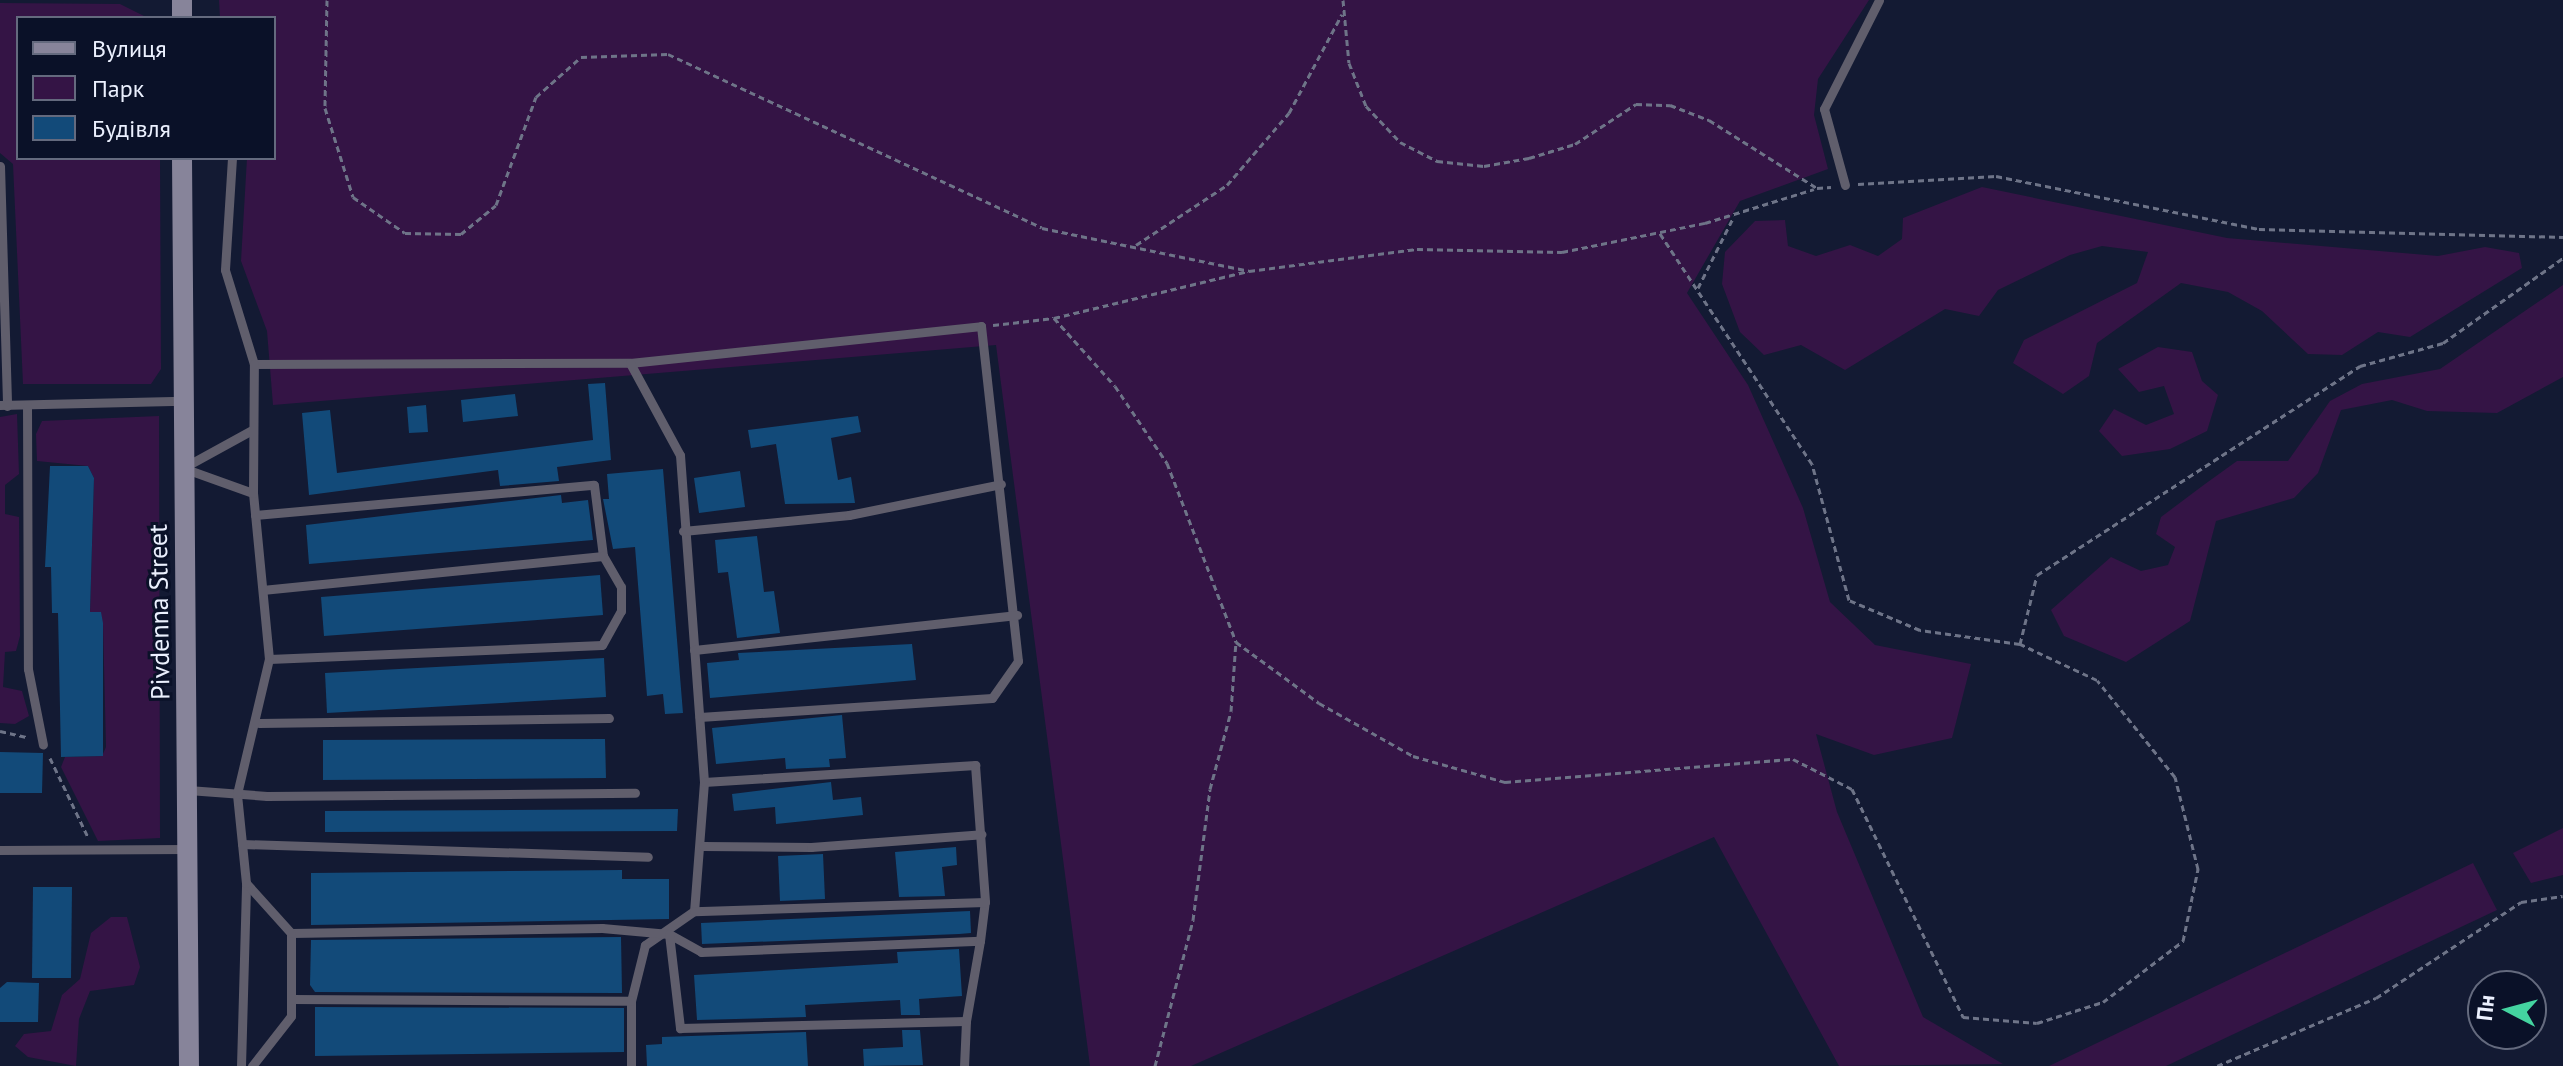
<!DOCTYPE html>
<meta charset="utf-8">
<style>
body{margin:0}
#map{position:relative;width:2563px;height:1066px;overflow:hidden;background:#131a33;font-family:"PT Sans",sans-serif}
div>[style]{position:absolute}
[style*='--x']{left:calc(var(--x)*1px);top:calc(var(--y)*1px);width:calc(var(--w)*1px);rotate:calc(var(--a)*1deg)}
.green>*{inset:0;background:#341445}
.building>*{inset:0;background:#124a79}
.path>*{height:3px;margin-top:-1.5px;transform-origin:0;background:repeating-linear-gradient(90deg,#6e7488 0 6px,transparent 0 10px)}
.lane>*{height:9px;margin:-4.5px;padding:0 4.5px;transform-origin:4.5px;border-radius:4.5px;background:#605e6c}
.secondary>*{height:20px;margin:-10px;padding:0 10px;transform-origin:10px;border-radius:10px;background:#87849a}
span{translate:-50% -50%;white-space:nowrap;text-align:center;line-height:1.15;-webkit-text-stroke:6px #0a1128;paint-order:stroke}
.street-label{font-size:26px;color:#ebf0fe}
.legend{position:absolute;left:16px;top:16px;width:260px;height:144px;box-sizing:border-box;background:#0a1128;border:2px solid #646a7e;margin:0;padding:10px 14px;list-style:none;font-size:24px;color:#ebf0fe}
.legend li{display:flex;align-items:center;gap:16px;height:40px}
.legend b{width:40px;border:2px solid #646a7e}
.north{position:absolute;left:2467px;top:970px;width:80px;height:80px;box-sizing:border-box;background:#0a1128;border:2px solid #646a7e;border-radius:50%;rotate:276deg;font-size:22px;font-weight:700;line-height:32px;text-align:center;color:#ebf0fe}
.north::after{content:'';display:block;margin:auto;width:28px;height:36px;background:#44d4a0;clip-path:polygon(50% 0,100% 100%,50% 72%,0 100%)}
</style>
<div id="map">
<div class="green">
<i style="clip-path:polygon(219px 0,1869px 0,1818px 79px,1814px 115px,1828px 169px,1740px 201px,1687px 293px,1748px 385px,1803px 508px,1830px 602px,1875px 645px,1971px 664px,1952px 738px,1874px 755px,1816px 734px,1837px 812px,1923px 1017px,2003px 1064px,1839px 1066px,1714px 837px,1191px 1066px,1090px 1066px,996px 345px,273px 405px,267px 331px,241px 261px,247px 158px,274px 158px,274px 18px,220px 18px)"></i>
<i style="clip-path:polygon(0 3px,120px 4px,148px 18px,18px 18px,18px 158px,160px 158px,161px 369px,151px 384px,23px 384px,13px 164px,0 153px)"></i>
<i style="clip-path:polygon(1982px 187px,2227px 238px,2438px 256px,2485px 247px,2519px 253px,2522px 268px,2410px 337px,2378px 332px,2342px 355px,2308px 354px,2262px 311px,2228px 292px,2181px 283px,2097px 343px,2089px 376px,2063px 394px,2013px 363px,2024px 340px,2137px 283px,2148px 252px,2102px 246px,2070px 255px,1998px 290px,1979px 316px,1945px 309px,1845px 370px,1801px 345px,1764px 355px,1740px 332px,1722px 284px,1725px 252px,1755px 221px,1785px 220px,1788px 246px,1816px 256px,1850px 245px,1878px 256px,1902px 239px,1903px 218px)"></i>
<i style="clip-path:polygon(2563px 285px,2563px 377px,2497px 413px,2427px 411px,2392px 400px,2341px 410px,2318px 473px,2294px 498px,2216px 521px,2190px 621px,2126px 662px,2064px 636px,2051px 610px,2111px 557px,2141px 571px,2168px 565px,2175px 547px,2156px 534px,2161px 517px,2205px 484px,2237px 461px,2288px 461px,2330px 401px,2362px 384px,2440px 369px)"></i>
<i style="clip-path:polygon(2158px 347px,2192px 352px,2202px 381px,2218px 395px,2207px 431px,2170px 449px,2122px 456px,2099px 431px,2114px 409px,2146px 425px,2174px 414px,2164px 386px,2139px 392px,2118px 369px)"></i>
<i style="clip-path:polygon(17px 414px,19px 474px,5px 485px,5px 514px,19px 517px,20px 636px,16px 651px,5px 652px,3px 687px,22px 691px,29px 716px,15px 724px,0 723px,0 417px)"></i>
<i style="clip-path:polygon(159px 416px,160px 838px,98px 841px,61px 767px,65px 757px,102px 756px,106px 747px,103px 624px,90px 612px,94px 478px,88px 466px,37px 461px,36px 434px,42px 421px)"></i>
<i style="clip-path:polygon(2563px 828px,2563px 875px,2531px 883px,2513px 853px)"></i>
<i style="clip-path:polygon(2473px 863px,2497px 910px,2166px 1066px,2049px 1066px)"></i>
<i style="clip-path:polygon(111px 917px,127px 917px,140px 967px,134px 985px,90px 991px,79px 1019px,76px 1066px,28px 1057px,15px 1046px,24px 1034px,51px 1031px,62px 995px,80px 979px,91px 933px)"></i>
</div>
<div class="building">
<i style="clip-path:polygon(605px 383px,611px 460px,557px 467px,559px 481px,500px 486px,498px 470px,309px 495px,302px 413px,330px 410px,337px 473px,593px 440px,588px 384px)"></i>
<i style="clip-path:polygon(515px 394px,518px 416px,463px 422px,461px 400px)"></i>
<i style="clip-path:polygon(426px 405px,428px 432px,409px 433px,407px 407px)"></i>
<i style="clip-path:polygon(858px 416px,861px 432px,831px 438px,838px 480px,851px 477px,855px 503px,785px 504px,776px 444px,751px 448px,748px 430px)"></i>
<i style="clip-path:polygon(50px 466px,88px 466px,94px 478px,90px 612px,101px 612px,103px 623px,103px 756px,61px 757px,58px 613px,52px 613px,51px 567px,45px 567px)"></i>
<i style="clip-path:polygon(663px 469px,683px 713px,665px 714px,663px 694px,647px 696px,635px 547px,613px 549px,603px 499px,609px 499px,607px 474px)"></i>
<i style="clip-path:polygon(740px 471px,745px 507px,699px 513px,694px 478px)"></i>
<i style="clip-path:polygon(561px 495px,562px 503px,588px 500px,593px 540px,309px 564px,306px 525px)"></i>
<i style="clip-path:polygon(757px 536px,764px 592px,774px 591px,780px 633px,737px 638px,728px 572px,718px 573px,715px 540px)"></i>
<i style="clip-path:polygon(600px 575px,603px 615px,324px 636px,321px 597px)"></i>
<i style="clip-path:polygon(912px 644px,916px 680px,710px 698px,707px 663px,739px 660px,738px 653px)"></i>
<i style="clip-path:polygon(604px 658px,606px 697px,327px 713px,325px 673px)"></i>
<i style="clip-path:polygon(842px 715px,846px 758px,829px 759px,830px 767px,786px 769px,785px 758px,716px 764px,712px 728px)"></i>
<i style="clip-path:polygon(605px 739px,606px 778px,323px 780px,323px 740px)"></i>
<i style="clip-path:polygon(0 752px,43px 753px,42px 793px,0 793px)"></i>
<i style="clip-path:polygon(831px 782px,833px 800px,861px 797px,863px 815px,776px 824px,775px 807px,734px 811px,732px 794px)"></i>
<i style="clip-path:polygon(678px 809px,677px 831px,325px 832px,325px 811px)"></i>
<i style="clip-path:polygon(956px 847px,957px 865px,942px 867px,945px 896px,899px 897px,895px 852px)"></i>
<i style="clip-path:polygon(823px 854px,825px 899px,780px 901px,778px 856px)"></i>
<i style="clip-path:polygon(622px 870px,622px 879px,669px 879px,669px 919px,311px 925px,311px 873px)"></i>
<i style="clip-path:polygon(33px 887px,72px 887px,71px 978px,32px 978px)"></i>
<i style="clip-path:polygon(970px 911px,971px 933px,959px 934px,702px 944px,701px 923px)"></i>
<i style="clip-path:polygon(621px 937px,622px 993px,315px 992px,310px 985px,311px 940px)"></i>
<i style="clip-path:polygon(959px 949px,962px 996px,919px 999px,920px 1015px,901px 1015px,900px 1000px,805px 1005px,806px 1017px,697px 1020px,694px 975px,898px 963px,897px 952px)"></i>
<i style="clip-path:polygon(7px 982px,39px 983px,38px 1022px,0 1022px,0 988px)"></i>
<i style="clip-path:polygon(315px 1007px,624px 1008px,624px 1052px,315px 1056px)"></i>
<i style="clip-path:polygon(902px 1030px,920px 1030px,923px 1065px,864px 1066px,863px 1049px,903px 1047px)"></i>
<i style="clip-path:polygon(806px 1032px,808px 1066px,647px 1066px,646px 1045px,662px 1044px,662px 1037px)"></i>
</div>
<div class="path">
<i style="--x:327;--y:0;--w:108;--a:91.1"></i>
<i style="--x:325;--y:108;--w:93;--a:72.5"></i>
<i style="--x:353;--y:197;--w:63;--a:34.7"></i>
<i style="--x:405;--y:233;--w:56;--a:1"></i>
<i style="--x:461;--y:234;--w:45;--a:-39.6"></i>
<i style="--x:496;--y:205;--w:115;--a:-69.7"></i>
<i style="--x:536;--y:97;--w:60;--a:-41.6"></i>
<i style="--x:581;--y:57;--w:87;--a:-2"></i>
<i style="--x:668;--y:54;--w:412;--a:24.9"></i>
<i style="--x:1042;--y:228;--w:211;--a:11.7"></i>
<i style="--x:1343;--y:0;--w:63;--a:84.6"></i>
<i style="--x:1349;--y:63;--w:46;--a:68.4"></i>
<i style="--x:1366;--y:106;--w:50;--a:46.6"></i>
<i style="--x:1400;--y:142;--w:42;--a:27.2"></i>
<i style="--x:1437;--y:161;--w:47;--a:6.1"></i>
<i style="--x:1484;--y:166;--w:46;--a:-10.1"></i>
<i style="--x:1529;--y:158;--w:48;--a:-16.9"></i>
<i style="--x:1575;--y:144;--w:73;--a:-33.3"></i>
<i style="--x:1636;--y:104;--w:34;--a:2"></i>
<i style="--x:1670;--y:105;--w:42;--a:21"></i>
<i style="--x:1709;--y:120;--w:128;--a:32.2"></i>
<i style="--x:1817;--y:188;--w:14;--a:-4"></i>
<i style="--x:1858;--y:184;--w:138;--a:-3.3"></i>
<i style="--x:1996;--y:176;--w:268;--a:11.4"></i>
<i style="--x:2259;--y:229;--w:304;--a:1.5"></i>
<i style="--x:1136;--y:245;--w:109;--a:-33.4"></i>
<i style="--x:1227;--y:185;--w:95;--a:-49.3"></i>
<i style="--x:1289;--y:113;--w:112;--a:-61.8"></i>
<i style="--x:1698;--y:288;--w:80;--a:-63.4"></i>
<i style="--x:1054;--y:318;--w:91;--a:48.1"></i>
<i style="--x:1115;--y:386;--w:93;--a:56"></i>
<i style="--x:1167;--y:463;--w:192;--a:68.9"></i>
<i style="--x:1236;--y:642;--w:103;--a:36.3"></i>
<i style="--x:1319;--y:703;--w:108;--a:29.4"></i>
<i style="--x:1413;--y:756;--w:96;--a:15.8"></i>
<i style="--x:1505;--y:782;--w:289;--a:-4.6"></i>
<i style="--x:1793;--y:759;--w:66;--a:27"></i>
<i style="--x:1852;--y:789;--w:254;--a:64"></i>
<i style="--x:1963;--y:1017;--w:74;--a:4.6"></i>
<i style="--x:2037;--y:1023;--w:69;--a:-17.7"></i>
<i style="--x:2103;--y:1002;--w:101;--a:-37.3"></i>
<i style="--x:2183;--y:941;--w:74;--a:-78.2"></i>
<i style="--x:2198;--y:869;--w:95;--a:-104"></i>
<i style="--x:2175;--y:777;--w:124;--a:-128.8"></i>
<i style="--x:2097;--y:680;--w:85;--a:-154.9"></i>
<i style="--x:2020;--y:644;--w:101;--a:-172"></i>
<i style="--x:1920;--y:630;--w:77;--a:-157.1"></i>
<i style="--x:1849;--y:600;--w:141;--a:-105.2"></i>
<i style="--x:1812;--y:464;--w:278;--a:-123.4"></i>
<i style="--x:993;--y:325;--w:61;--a:-6.5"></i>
<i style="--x:1054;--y:318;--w:201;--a:-13.6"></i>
<i style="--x:1249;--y:271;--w:169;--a:-7.5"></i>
<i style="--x:1417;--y:249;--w:145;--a:1.2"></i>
<i style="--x:1562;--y:252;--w:146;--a:-11.5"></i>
<i style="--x:1705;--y:223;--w:114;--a:-17.3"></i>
<i style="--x:2020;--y:644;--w:71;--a:-76.2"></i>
<i style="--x:2037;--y:575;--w:385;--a:-32.9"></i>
<i style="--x:2360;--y:366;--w:86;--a:-15.5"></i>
<i style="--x:2443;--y:343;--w:147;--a:-35.3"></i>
<i style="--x:0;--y:731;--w:28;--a:13"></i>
<i style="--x:50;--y:758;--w:88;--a:64.3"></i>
<i style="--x:1155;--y:1066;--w:151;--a:-75.4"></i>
<i style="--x:1193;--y:920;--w:132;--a:-82.6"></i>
<i style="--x:1210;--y:789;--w:81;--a:-74.9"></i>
<i style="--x:1231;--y:711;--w:69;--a:-85.9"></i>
<i style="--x:2217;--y:1066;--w:173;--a:-23.2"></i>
<i style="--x:2376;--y:998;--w:174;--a:-33.5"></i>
<i style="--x:2521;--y:902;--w:42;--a:-8.1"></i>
</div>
<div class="lane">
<i style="--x:232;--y:158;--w:112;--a:93.6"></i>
<i style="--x:225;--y:270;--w:98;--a:72.9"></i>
<i style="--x:254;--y:364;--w:376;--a:-0.2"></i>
<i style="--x:630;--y:363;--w:353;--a:-6"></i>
<i style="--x:981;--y:326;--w:337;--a:83.7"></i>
<i style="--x:1018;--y:661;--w:45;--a:125.1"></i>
<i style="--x:992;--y:698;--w:293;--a:176.3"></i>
<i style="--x:0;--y:166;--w:240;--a:88.3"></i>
<i style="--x:1845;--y:185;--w:79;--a:-105.4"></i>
<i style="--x:1824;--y:109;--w:122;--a:-63.2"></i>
<i style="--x:630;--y:363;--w:105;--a:61.5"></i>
<i style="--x:680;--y:455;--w:328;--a:85.8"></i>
<i style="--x:704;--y:782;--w:129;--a:94.4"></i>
<i style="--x:694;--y:911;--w:60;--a:145.2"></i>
<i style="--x:645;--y:945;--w:58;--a:104"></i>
<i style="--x:631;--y:1001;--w:65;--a:90"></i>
<i style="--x:0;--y:405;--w:183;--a:-1.3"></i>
<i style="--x:27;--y:405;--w:264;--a:89.8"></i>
<i style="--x:28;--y:669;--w:77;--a:78.8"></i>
<i style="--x:252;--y:430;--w:79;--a:151.2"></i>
<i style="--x:183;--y:468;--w:74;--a:19.7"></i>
<i style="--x:255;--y:515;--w:340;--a:-5.1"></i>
<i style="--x:594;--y:485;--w:72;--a:82.8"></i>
<i style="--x:603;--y:556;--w:340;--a:174.3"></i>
<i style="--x:683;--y:531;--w:167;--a:-5.5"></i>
<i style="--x:849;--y:515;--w:155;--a:-11.5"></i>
<i style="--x:694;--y:650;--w:325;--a:-6.2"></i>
<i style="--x:269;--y:659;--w:333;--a:-2.4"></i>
<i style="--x:602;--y:645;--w:39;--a:-61"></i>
<i style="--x:621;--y:611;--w:24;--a:-90"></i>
<i style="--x:621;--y:587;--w:36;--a:-120"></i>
<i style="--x:259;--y:723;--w:350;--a:-0.8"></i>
<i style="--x:704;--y:782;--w:272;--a:-3.6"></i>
<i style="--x:975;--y:765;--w:137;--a:85.8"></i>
<i style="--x:188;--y:790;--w:79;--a:4.3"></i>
<i style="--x:267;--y:796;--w:368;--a:-0.5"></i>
<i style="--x:242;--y:844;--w:406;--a:1.8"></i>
<i style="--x:703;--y:846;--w:108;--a:0.5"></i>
<i style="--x:811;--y:847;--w:171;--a:-4.3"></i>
<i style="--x:0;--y:850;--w:187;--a:-0.3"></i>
<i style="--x:291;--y:933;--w:311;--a:-0.9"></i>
<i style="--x:602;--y:928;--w:67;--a:5.1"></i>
<i style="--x:669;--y:934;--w:37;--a:29"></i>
<i style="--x:701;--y:952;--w:279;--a:-2.3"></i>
<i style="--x:980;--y:941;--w:39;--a:-83"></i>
<i style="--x:985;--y:902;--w:291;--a:178.2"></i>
<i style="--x:669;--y:934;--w:95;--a:83.3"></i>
<i style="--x:680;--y:1028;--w:286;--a:-1.4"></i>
<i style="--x:966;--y:1021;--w:45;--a:92.5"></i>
<i style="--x:291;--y:999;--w:340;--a:0.3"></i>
<i style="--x:966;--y:1021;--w:81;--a:-80.1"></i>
<i style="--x:241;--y:1066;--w:183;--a:-88.4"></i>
<i style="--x:252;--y:1066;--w:63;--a:-52"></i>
<i style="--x:291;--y:1016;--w:83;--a:-90"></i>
<i style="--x:291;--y:933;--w:67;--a:-132"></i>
<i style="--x:246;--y:883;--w:89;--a:-95.8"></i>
<i style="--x:237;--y:794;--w:139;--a:-76.7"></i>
<i style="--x:269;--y:659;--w:167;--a:-95.5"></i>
<i style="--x:253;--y:493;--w:129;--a:-89.6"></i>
</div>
<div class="secondary">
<i style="--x:182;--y:0;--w:18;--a:90"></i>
<i style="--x:182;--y:158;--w:908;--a:89.56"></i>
</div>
<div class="street-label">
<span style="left:159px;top:612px;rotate:-91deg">Pivdenna Street</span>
</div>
<ul class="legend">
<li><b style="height:10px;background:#87849a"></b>Вулиця</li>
<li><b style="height:22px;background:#341445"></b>Парк</li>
<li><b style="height:22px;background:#124a79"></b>Будівля</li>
</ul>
<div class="north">Пн</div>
</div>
